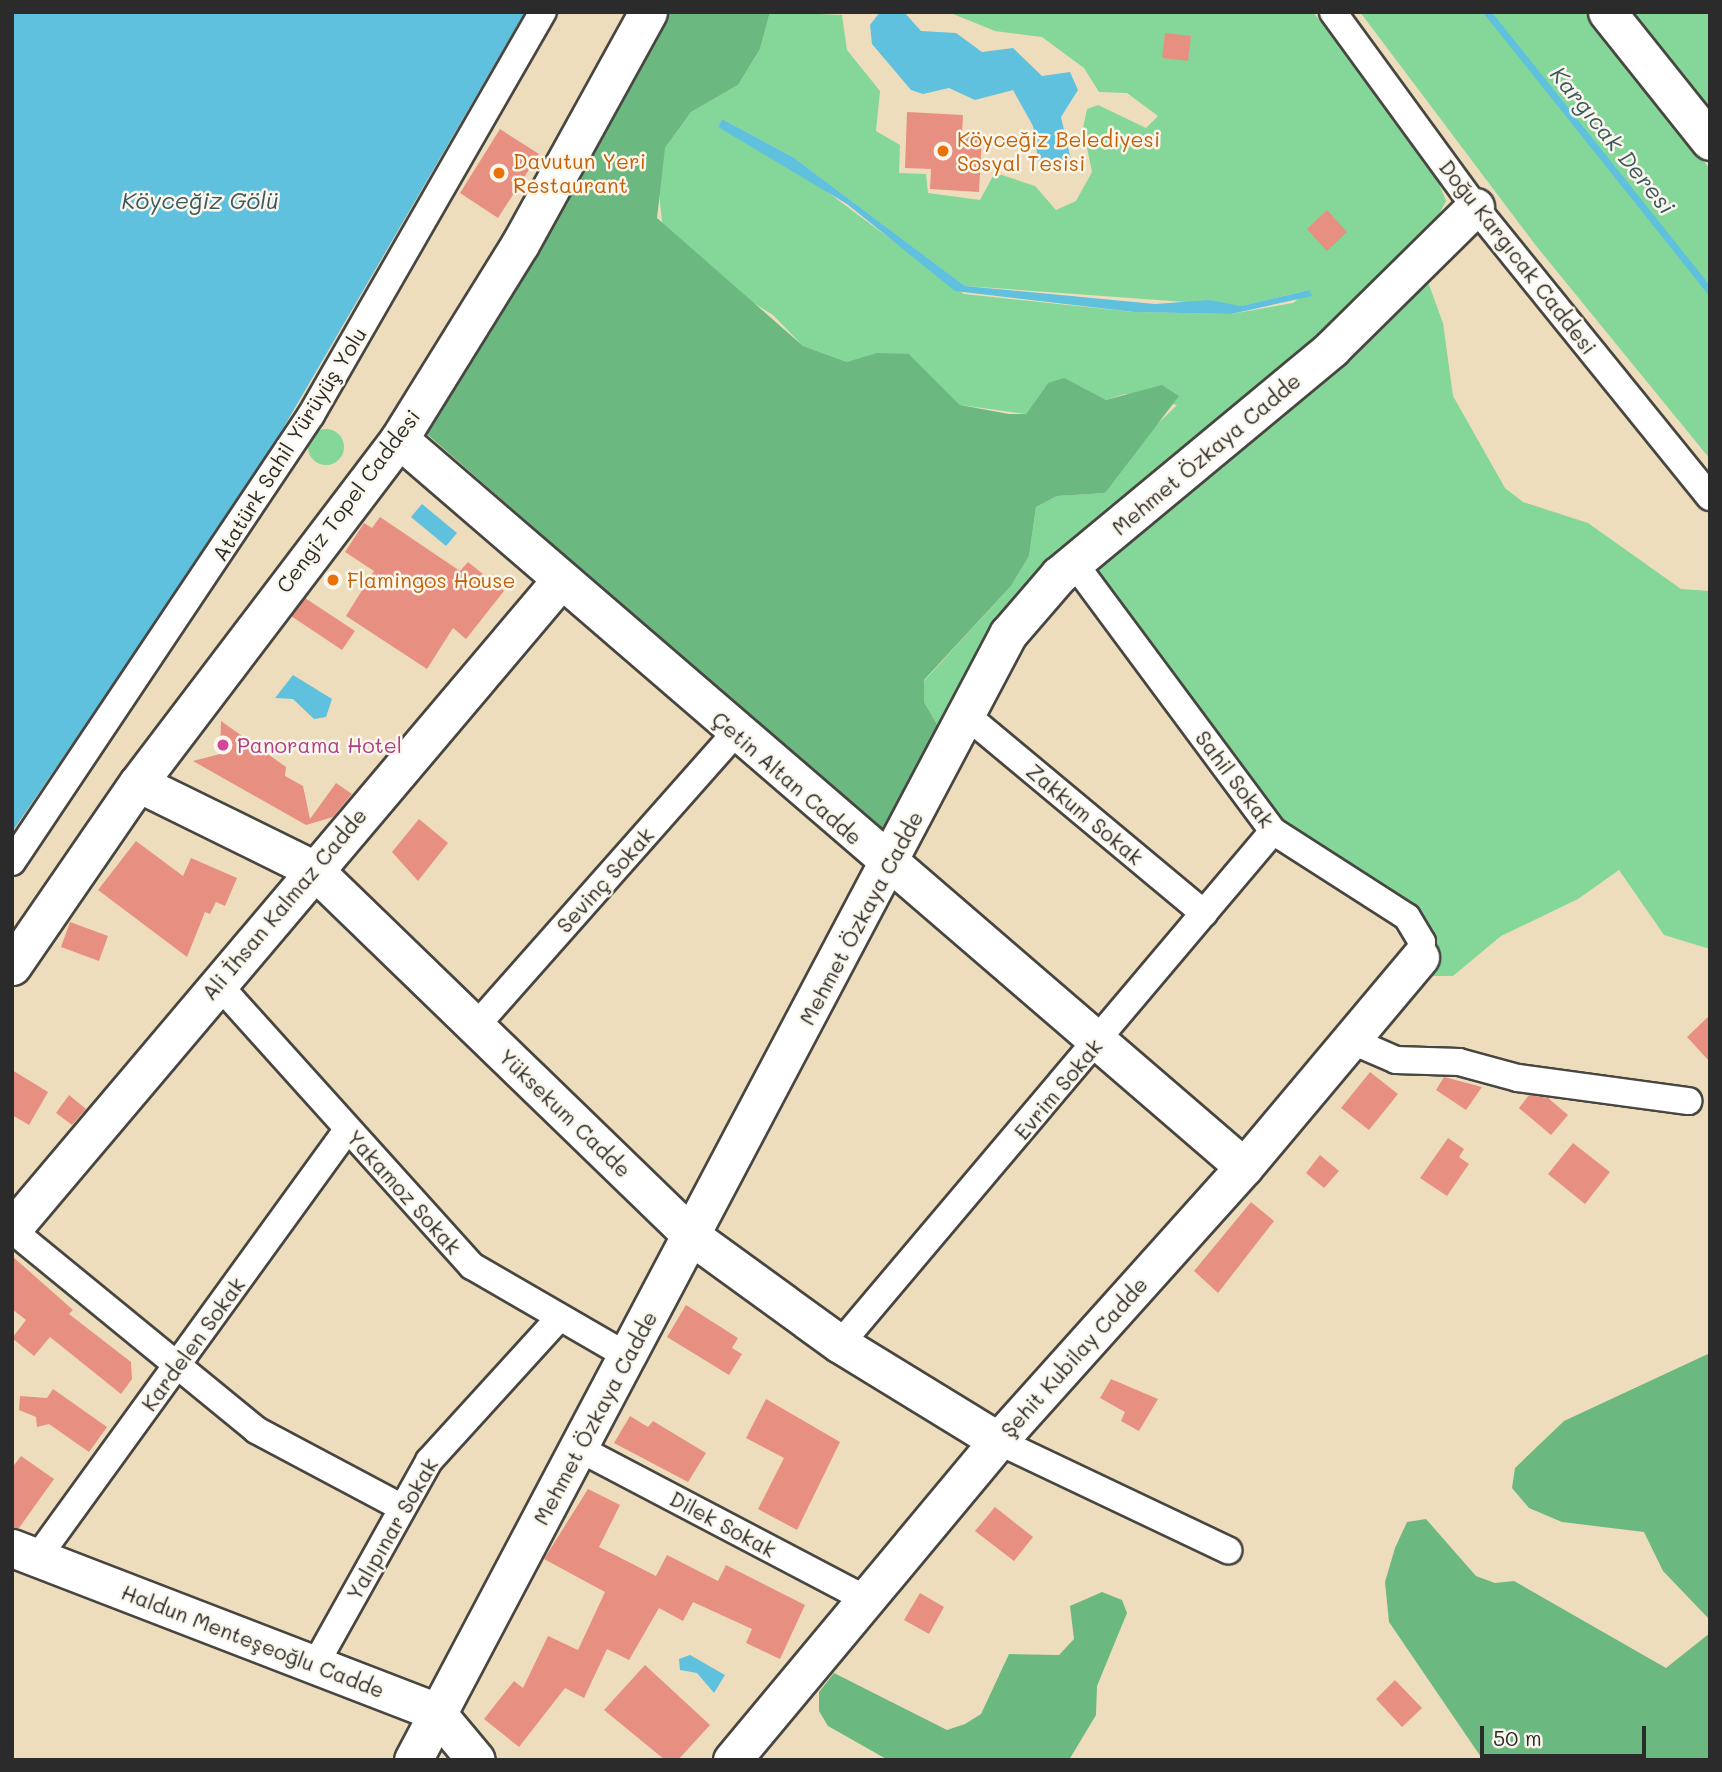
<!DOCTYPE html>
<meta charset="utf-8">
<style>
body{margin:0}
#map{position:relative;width:1722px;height:1772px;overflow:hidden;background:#eeddbc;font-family:Mali,sans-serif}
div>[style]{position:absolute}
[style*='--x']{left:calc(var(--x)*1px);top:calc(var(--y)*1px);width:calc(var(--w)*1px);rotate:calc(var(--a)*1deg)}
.green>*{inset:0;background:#84d799}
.round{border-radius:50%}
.forest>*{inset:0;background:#6bb881}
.water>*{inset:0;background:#5fc1dd}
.stream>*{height:7px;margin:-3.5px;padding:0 3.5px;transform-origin:3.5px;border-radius:3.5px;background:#5fc1dd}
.building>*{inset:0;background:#e79082}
.roads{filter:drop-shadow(2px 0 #484641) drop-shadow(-2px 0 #484641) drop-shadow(0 2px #484641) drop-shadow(0 -2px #484641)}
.street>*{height:26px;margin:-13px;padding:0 13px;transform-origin:13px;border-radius:13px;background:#fff}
.secondary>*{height:37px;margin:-18.5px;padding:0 18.5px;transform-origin:18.5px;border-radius:18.5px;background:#fff}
.dots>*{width:19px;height:19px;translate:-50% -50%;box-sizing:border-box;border:4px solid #fbf7ec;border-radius:50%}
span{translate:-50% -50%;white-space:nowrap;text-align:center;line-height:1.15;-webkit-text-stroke:5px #fbf7ec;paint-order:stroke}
.food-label{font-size:21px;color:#c56008}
.left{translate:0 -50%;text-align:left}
.street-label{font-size:21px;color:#2b2b2b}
.hotel-label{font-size:21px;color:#b23c85}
.water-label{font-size:23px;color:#3b5860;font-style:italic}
.frame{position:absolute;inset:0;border:14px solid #2b2b2b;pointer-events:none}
.scale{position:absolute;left:1480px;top:1726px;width:166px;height:32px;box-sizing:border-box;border:4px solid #2b2b2b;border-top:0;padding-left:9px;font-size:21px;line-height:24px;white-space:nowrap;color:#2b2b2b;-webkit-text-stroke:5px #fbf7ec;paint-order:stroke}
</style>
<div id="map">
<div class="green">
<i style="clip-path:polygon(evenodd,770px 12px,842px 15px,847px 50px,880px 91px,876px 131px,900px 145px,899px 173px,926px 174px,928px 193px,980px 200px,993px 176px,1002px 175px,1035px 186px,1056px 210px,1076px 201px,1092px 172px,1083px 128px,1087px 109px,1098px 105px,1146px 128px,1158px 116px,1127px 93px,1099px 92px,1084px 68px,1042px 37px,995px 31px,948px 12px,1313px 12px,1429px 159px,1446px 201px,1416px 257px,1064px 553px,939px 728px,924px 702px,924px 681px,1011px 586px,1029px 556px,1036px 507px,1057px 496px,1105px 493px,1136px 445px,1177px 405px,1125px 394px,1106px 400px,1048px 383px,1026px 414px,960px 405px,909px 354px,847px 362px,803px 346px,773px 315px,733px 290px,663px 230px,657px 176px,665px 148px,691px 112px,738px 85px,760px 49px,770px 12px,722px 119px,793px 157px,965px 286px,1241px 306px,1309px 290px,1293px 303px,1231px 314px,1134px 312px,964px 294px,790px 164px,718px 127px,722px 119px)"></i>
<i style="clip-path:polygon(1360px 12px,1586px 12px,1710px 169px,1710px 459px,1537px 247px)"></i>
<i style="clip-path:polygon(1633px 12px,1710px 12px,1710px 112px)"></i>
<i style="clip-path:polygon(1425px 274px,1443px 323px,1453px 396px,1505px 488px,1523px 502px,1588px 523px,1681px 589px,1710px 591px,1710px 949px,1664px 935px,1619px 870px,1578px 899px,1501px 936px,1453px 976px,1420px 976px,1432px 947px,1425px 917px,1371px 877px,1296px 838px,1096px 570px)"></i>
<i class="round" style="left:308px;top:429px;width:36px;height:36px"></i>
</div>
<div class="forest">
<i style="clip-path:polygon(668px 12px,770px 12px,760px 49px,738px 85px,691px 112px,665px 148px,657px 218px,803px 346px,847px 362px,877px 353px,909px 354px,960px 405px,1009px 414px,1026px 414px,1048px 383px,1064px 378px,1106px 400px,1162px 385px,1179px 396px,1105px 493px,1057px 496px,1036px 507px,1029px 556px,1011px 586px,924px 680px,924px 702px,939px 728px,882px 832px,412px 421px)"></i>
<i style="clip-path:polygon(1710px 1353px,1710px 1620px,1663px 1571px,1644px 1532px,1562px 1522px,1529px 1508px,1512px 1488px,1515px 1468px,1564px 1421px)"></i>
<i style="clip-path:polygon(1426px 1519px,1476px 1576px,1495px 1583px,1514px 1581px,1666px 1668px,1710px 1633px,1710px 1760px,1483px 1760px,1389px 1622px,1385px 1582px,1395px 1548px,1407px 1522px)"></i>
<i style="clip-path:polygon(1102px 1592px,1122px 1600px,1127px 1613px,1097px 1686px,1096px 1715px,1069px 1760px,888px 1760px,828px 1726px,819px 1711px,819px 1692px,834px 1673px,947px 1730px,965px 1724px,981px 1714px,1009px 1654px,1059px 1655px,1074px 1639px,1070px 1606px)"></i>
</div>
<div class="water">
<i style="clip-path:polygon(12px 12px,525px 12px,253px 480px,12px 832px)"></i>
<i style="clip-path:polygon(880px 12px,904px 12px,921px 31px,956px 33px,982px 52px,1013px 48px,1042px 76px,1070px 72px,1078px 90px,1061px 117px,1071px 160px,1052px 168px,1038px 160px,1033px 126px,1013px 90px,975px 100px,949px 88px,923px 94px,911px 90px,872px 44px,870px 25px)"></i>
<i style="clip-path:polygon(722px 119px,793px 157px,965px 286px,1155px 304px,1209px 300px,1241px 306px,1309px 290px,1312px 296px,1231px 314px,1134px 312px,955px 291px,847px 204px,718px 127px)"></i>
<i style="clip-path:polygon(422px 504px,457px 533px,446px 546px,411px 517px)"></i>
<i style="clip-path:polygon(293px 675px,332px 699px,326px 717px,314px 719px,293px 699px,275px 698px)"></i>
<i style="clip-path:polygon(690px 1655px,725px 1675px,714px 1693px,697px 1673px,680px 1670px,679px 1659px)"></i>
</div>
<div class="stream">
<i style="--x:1487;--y:12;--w:357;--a:51.4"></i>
</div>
<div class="building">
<i style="clip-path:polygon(1165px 33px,1191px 36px,1188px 61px,1162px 58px)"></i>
<i style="clip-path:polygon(907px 112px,963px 115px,962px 133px,982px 134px,979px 192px,930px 189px,931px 169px,905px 168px)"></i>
<i style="clip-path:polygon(500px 129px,539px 154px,498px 218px,460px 193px)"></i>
<i style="clip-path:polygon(1327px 210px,1347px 232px,1327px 251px,1307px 229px)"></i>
<i style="clip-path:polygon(380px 517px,460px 571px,468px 562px,504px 591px,466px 639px,453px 628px,427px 669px,346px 616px,374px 571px,345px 552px,364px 523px,372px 528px)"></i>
<i style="clip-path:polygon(305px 598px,355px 631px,342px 650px,291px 616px)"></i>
<i style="clip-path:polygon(221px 721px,286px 767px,285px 776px,303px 786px,310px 819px,336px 783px,352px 794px,333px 817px,306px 825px,193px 761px,220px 754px)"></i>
<i style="clip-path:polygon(419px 819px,448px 843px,418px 881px,392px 852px)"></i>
<i style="clip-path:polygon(136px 841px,183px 876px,191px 858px,237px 878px,225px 906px,216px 902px,210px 914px,205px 912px,187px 957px,98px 890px)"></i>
<i style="clip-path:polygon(70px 922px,108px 936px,99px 961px,61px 947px)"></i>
<i style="clip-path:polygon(1710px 1015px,1710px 1062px,1687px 1037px)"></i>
<i style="clip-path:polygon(12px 1070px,48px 1092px,29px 1125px,12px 1115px)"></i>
<i style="clip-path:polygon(1370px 1072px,1398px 1094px,1369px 1130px,1341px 1108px)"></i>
<i style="clip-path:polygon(1444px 1077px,1482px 1087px,1466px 1110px,1436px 1090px)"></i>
<i style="clip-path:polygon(69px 1095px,86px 1109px,72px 1125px,56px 1113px)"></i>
<i style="clip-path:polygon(1529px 1095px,1548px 1098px,1568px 1115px,1551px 1135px,1519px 1108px)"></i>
<i style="clip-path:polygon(1448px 1138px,1464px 1149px,1459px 1157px,1469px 1164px,1447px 1196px,1420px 1178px)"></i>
<i style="clip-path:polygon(1573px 1143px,1610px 1172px,1585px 1204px,1548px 1174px)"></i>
<i style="clip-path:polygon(1320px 1155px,1339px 1171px,1324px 1188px,1306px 1173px)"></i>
<i style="clip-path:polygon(1251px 1202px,1274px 1221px,1218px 1293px,1194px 1271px)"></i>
<i style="clip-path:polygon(12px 1256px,73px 1310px,69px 1314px,131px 1362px,132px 1379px,121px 1394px,50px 1337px,34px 1356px,12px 1338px,26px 1320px,12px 1309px)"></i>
<i style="clip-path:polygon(686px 1305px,738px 1338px,732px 1348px,742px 1354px,729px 1375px,667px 1337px)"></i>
<i style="clip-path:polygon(1111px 1379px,1158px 1399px,1139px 1431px,1121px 1421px,1125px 1412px,1100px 1398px)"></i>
<i style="clip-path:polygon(53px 1389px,107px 1427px,89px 1452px,49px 1424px,37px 1427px,36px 1417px,19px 1410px,20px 1396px,47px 1398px)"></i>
<i style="clip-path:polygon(766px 1399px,840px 1442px,797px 1530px,758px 1509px,784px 1458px,746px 1438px)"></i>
<i style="clip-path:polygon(630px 1416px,648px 1427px,653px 1421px,706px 1453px,688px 1482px,614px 1443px)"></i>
<i style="clip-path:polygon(21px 1456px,54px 1479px,19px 1528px,12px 1528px,12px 1468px)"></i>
<i style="clip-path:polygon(588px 1489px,620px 1505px,599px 1547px,656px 1576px,667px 1555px,718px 1581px,726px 1565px,805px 1605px,780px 1659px,746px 1643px,752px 1629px,693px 1602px,683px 1621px,659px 1608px,629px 1660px,607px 1649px,584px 1698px,565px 1688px,519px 1747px,484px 1719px,514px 1681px,523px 1688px,548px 1636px,578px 1650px,605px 1592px,544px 1559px)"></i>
<i style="clip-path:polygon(995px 1507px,1033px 1537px,1014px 1561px,975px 1531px)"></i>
<i style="clip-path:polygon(920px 1593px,944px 1607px,929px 1634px,904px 1620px)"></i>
<i style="clip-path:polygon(645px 1665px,710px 1725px,678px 1760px,665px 1760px,604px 1710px)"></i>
<i style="clip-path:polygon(1395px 1680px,1422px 1708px,1402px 1727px,1376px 1699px)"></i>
</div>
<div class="roads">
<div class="street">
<i style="--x:1333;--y:12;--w:241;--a:53.9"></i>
<i style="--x:1475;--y:207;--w:373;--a:51"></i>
<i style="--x:1074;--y:563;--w:334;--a:53.4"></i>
<i style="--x:1273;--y:831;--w:159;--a:32.7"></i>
<i style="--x:1407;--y:917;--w:29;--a:59"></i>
<i style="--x:1422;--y:942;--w:15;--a:98"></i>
<i style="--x:966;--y:715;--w:310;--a:39.8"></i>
<i style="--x:12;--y:862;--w:538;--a:-56.22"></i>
<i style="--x:311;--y:415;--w:465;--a:-60.1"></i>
<i style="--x:217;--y:983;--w:381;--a:48"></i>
<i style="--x:472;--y:1266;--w:179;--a:30.1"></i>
<i style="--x:476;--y:1026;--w:391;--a:-48.5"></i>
<i style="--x:1350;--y:1040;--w:50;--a:23.5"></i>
<i style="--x:1396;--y:1060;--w:63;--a:1.8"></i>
<i style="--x:1459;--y:1062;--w:61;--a:15.2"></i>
<i style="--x:1518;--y:1078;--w:172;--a:7.7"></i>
<i style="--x:12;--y:1230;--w:315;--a:39.3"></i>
<i style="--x:256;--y:1430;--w:164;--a:28"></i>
<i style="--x:840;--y:1344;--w:671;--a:-49.83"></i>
<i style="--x:998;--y:1441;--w:255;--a:25.4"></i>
<i style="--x:580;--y:1449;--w:323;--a:27.7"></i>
<i style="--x:37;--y:1558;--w:528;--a:-54.08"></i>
<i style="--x:315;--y:1665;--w:234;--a:-60.8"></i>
<i style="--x:429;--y:1461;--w:192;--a:-47.7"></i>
</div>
<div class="secondary">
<i style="--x:1607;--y:12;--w:165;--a:51.4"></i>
<i style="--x:399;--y:439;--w:1115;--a:40.75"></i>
<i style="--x:138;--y:783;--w:195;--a:26.2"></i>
<i style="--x:313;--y:869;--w:530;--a:44.08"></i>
<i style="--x:694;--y:1238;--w:180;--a:36"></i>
<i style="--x:840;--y:1344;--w:185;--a:31.5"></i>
<i style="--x:12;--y:966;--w:222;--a:-55.5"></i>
<i style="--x:138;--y:783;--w:432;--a:-52.8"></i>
<i style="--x:399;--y:439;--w:229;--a:-58.2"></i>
<i style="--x:520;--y:244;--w:265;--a:-61.1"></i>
<i style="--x:12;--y:1229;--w:847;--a:-49.79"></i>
<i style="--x:12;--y:1548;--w:455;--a:21.1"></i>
<i style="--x:436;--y:1712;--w:62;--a:50.2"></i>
<i style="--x:413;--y:1760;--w:1274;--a:-62.15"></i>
<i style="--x:1008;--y:634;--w:78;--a:-49.2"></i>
<i style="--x:1059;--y:575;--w:355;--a:-39.7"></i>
<i style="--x:1332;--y:348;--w:201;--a:-44.6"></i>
<i style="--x:732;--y:1760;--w:415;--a:-50.2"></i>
<i style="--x:998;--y:1441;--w:368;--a:-48.1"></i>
<i style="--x:1244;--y:1167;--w:274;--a:-50"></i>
</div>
</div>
<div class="dots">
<i style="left:943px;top:151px;background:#e8710a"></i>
<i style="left:499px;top:173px;background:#e8710a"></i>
<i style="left:333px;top:580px;background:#e8710a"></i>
<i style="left:223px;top:745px;background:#d1479c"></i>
</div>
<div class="food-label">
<span class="left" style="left:957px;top:151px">Köyceğiz Belediyesi<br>Sosyal Tesisi</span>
<span class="left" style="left:513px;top:173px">Davutun Yeri<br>Restaurant</span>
<span class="left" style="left:347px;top:580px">Flamingos House</span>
</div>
<div class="street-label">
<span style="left:1518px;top:257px;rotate:52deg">Doğu Kargıcak Caddesi</span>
<span style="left:289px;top:444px;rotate:-58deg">Atatürk Sahil Yürüyüş Yolu</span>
<span style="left:1206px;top:454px;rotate:-40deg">Mehmet Özkaya Cadde</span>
<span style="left:348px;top:501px;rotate:-53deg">Cengiz Topel Caddesi</span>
<span style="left:787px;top:778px;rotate:41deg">Çetin Altan Cadde</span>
<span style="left:1235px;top:779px;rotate:53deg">Sahil Sokak</span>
<span style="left:1085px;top:814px;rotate:40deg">Zakkum Sokak</span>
<span style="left:605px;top:880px;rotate:-48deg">Sevinç Sokak</span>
<span style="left:284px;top:904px;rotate:-50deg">Ali İhsan Kalmaz Cadde</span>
<span style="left:861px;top:918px;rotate:-62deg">Mehmet Özkaya Cadde</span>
<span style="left:1058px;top:1089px;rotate:-50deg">Evrim Sokak</span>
<span style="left:565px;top:1113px;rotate:44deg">Yüksekum Cadde</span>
<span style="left:404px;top:1192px;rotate:48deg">Yakamoz Sokak</span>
<span style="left:193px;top:1344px;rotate:-54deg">Kardelen Sokak</span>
<span style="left:1074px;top:1357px;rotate:-48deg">Şehit Kubilay Cadde</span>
<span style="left:595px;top:1418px;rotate:-62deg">Mehmet Özkaya Cadde</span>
<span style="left:723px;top:1524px;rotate:28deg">Dilek Sokak</span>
<span style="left:392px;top:1529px;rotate:-60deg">Yalıpınar Sokak</span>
<span style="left:253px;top:1641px;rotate:21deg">Haldun Menteşeoğlu Cadde</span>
</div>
<div class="hotel-label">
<span class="left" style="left:237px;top:745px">Panorama Hotel</span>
</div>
<div class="water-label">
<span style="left:1613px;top:140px;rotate:51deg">Kargıcak Deresi</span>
<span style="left:200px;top:200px">Köyceğiz Gölü</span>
</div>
<div class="frame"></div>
<div class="scale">50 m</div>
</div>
